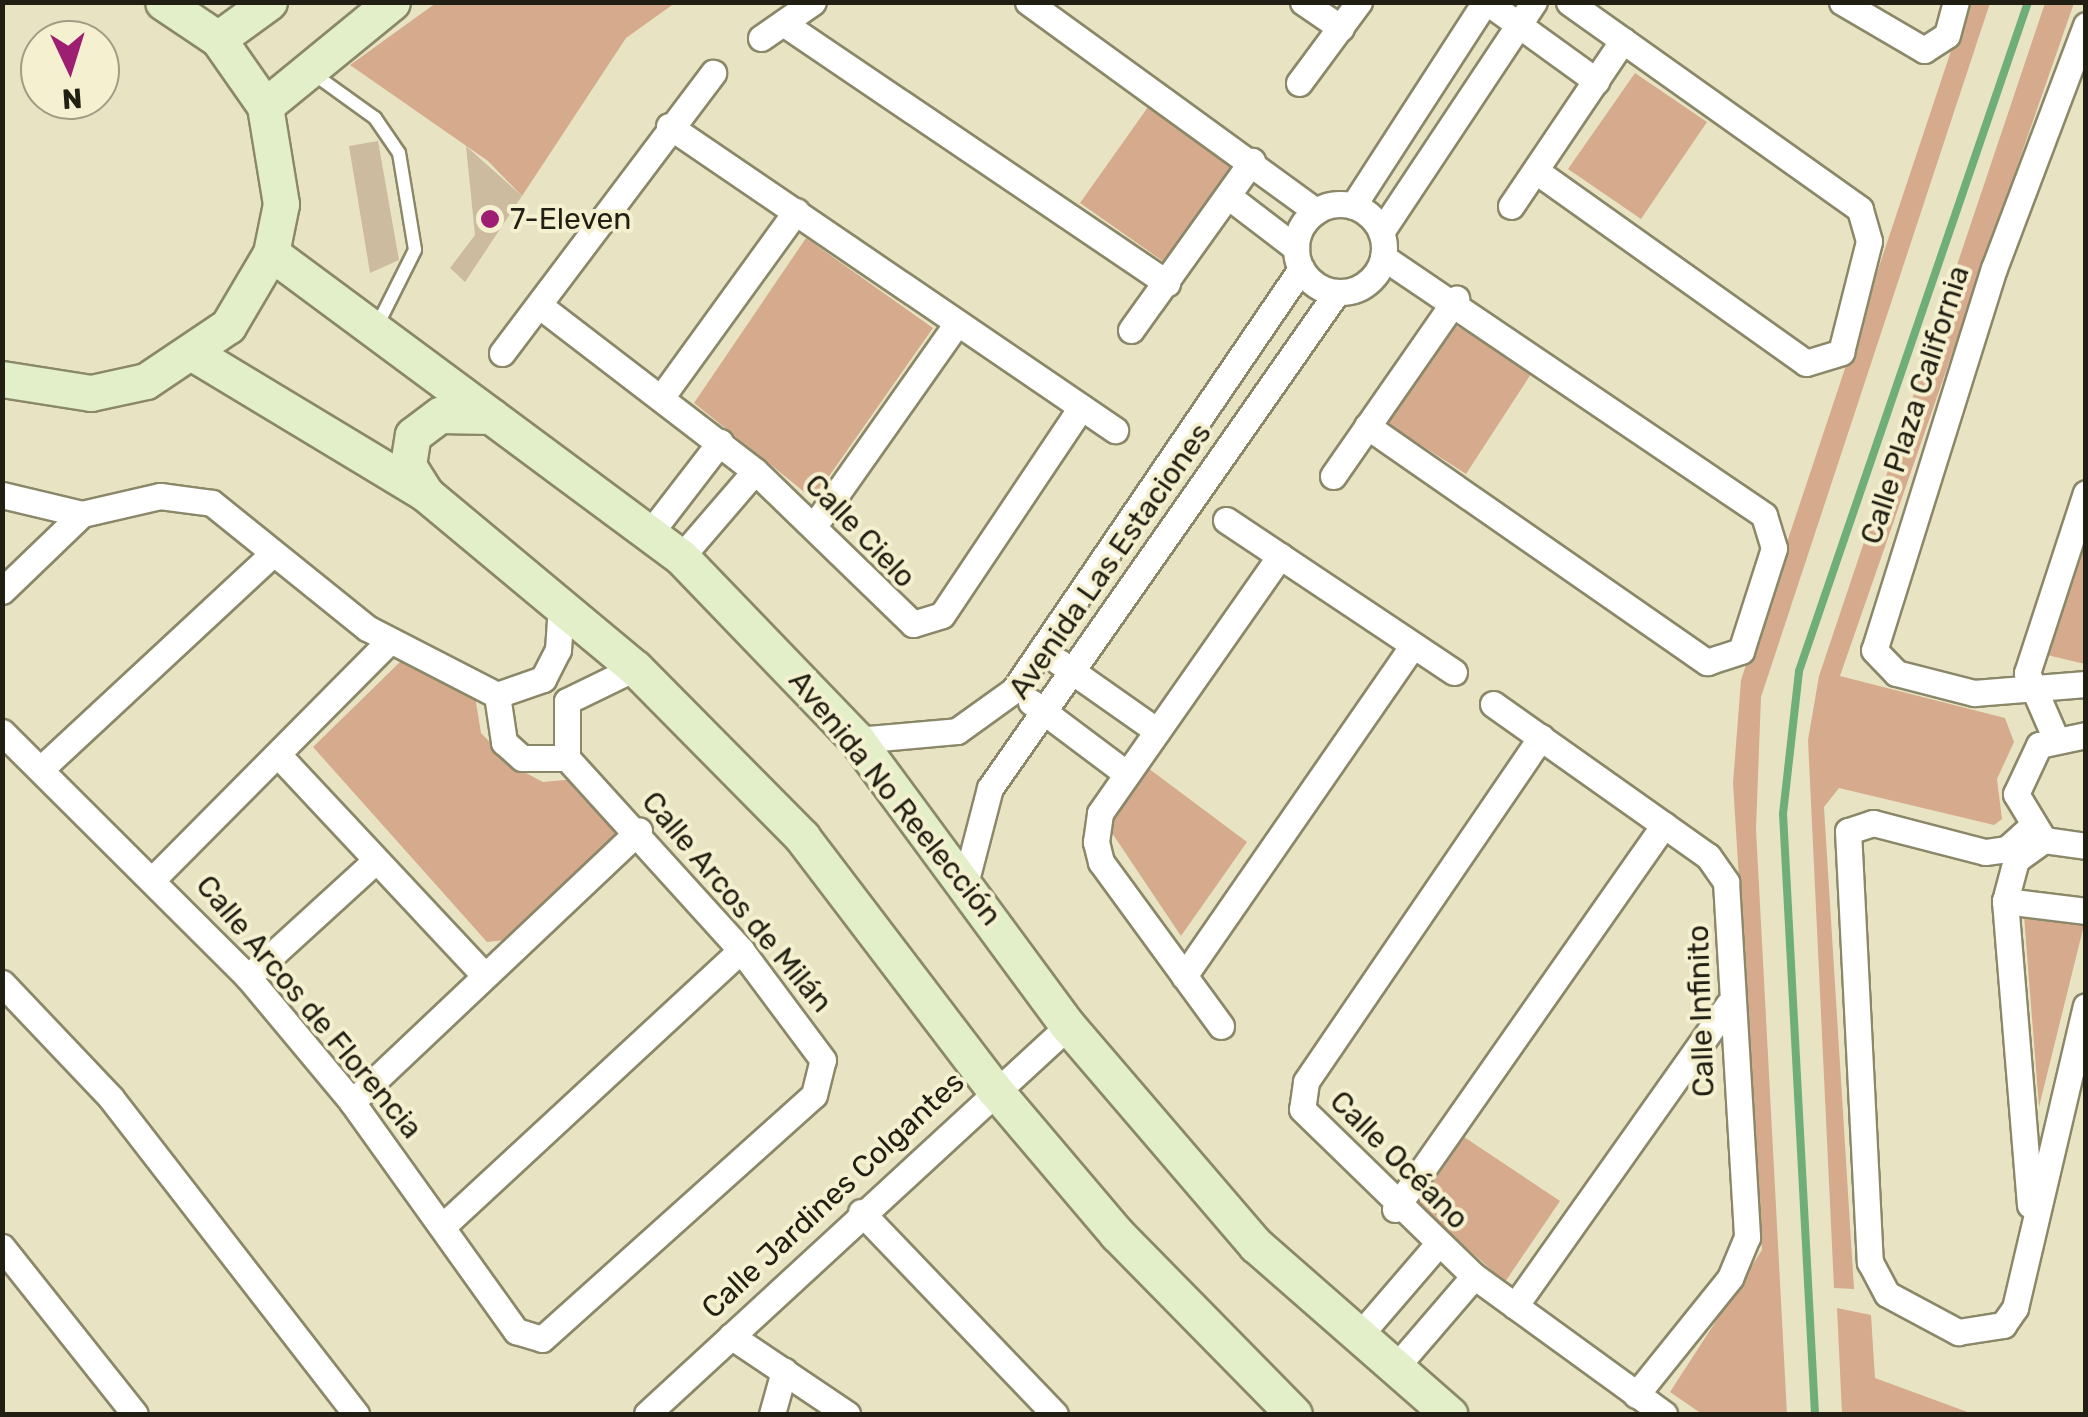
<!DOCTYPE html>
<meta charset="utf-8">
<style>
body{margin:0}
#map{position:relative;width:2088px;height:1417px;overflow:hidden;background:#e8e4c3;font-family:Rubik,sans-serif}
div>[style]{position:absolute}
[style*='--x']{left:calc(var(--x)*1px);top:calc(var(--y)*1px);width:calc(var(--w)*1px);rotate:calc(var(--a)*1deg)}
.green>*{inset:0;background:#d6ab8d}
.stream>*{height:8px;margin:-4px;padding:0 4px;transform-origin:4px;border-radius:4px;background:#6fad79}
.building>*{inset:0;background:#cdbb9f}
.roads{filter:drop-shadow(2px 0 #8b8869) drop-shadow(-2px 0 #8b8869) drop-shadow(0 2px #8b8869) drop-shadow(0 -2px #8b8869)}
.lane>*{height:12px;margin:-6px;padding:0 6px;transform-origin:6px;border-radius:6px;background:#fff}
.street>*{height:25px;margin:-12.5px;padding:0 12.5px;transform-origin:12.5px;border-radius:12.5px;background:#fff}
.street>.ring{margin:-12.5px;padding:0;box-sizing:content-box;background:none;border:25px solid #fff;border-radius:50%}
.secondary>*{height:35px;margin:-17.5px;padding:0 17.5px;transform-origin:17.5px;border-radius:17.5px;background:#e2efc9}
.dots>*{width:28px;height:28px;translate:-50% -50%;box-sizing:border-box;border:5px solid #f5f1d0;border-radius:50%}
span{translate:-50% -50%;white-space:nowrap;text-align:center;line-height:1.15;-webkit-text-stroke:8px #f5f1d0;paint-order:stroke}
.poi-label{font-size:30px;color:#211f13}
.left{translate:0 -50%;text-align:left}
.street-label{font-size:30px;color:#211f13}
.frame{position:absolute;inset:0;border:5px solid #211f13;pointer-events:none}
.north{position:absolute;left:20px;top:20px;width:100px;height:100px;box-sizing:border-box;background:#f5f1d0;border:2px solid #a09d84;border-radius:50%;rotate:176deg;font-size:28px;font-weight:700;line-height:40px;text-align:center;color:#211f13}
.north::after{content:'';display:block;margin:auto;width:35px;height:45px;background:#9e1e71;clip-path:polygon(50% 0,100% 100%,50% 72%,0 100%)}
</style>
<div id="map">
<div class="green">
<i style="clip-path:polygon(436px 3px,436px 2px,675px 3px,626px 38px,522px 196px,488px 161px,350px 65px)"></i>
<i style="clip-path:polygon(1967px 3px,1990px 3px,1761px 697px,1756px 829px,1787px 1414px,1702px 1414px,1670px 1392px,1762px 1250px,1733px 783px,1741px 680px)"></i>
<i style="clip-path:polygon(2045px 3px,2074px 3px,1840px 676px,2005px 718px,2014px 742px,1997px 779px,2002px 819px,1994px 825px,1839px 788px,1824px 807px,1854px 1289px,1834px 1288px,1808px 740px,1819px 676px)"></i>
<i style="clip-path:polygon(1635px 73px,1707px 122px,1641px 219px,1568px 169px)"></i>
<i style="clip-path:polygon(1148px 107px,1232px 165px,1164px 262px,1080px 203px)"></i>
<i style="clip-path:polygon(806px 238px,933px 328px,813px 499px,694px 403px)"></i>
<i style="clip-path:polygon(1451px 322px,1531px 374px,1466px 474px,1385px 422px)"></i>
<i style="clip-path:polygon(2085px 541px,2085px 664px,2047px 655px)"></i>
<i style="clip-path:polygon(401px 661px,475px 696px,481px 733px,513px 766px,543px 782px,575px 779px,620px 830px,505px 940px,487px 942px,313px 747px)"></i>
<i style="clip-path:polygon(1148px 768px,1247px 842px,1181px 936px,1108px 827px)"></i>
<i style="clip-path:polygon(2024px 916px,2085px 921px,2039px 1107px)"></i>
<i style="clip-path:polygon(1464px 1137px,1560px 1201px,1505px 1282px,1418px 1205px)"></i>
<i style="clip-path:polygon(1837px 1308px,1871px 1315px,1875px 1378px,1973px 1414px,1842px 1414px)"></i>
</div>
<div class="stream">
<i style="--x:1815;--y:1414;--w:601;--a:-93.05"></i>
<i style="--x:1783;--y:814;--w:144;--a:-83.6"></i>
<i style="--x:1799;--y:671;--w:707;--a:-71.1"></i>
</div>
<div class="building">
<i style="clip-path:polygon(378px 141px,399px 260px,370px 273px,349px 146px)"></i>
<i style="clip-path:polygon(466px 146px,522px 196px,465px 282px,450px 268px,475px 235px)"></i>
</div>
<div class="roads">
<div class="lane">
<i style="--x:311;--y:72;--w:79;--a:35.7"></i>
<i style="--x:375;--y:118;--w:42;--a:55.6"></i>
<i style="--x:399;--y:153;--w:98;--a:80.6"></i>
<i style="--x:415;--y:250;--w:85;--a:116.6"></i>
</div>
<div class="street">
<i style="--x:1028;--y:2;--w:356;--a:36"></i>
<i style="--x:1303;--y:2;--w:46;--a:34.4"></i>
<i style="--x:1487;--y:2;--w:135;--a:35.9"></i>
<i style="--x:1842;--y:2;--w:95;--a:30.3"></i>
<i style="--x:1924;--y:50;--w:27;--a:-33"></i>
<i style="--x:1947;--y:35;--w:34;--a:-75"></i>
<i style="--x:783;--y:23;--w:464;--a:34.1"></i>
<i style="--x:2086;--y:25;--w:260;--a:110.7"></i>
<i style="--x:1994;--y:268;--w:400;--a:107.4"></i>
<i style="--x:1874;--y:650;--w:32;--a:46"></i>
<i style="--x:1896;--y:673;--w:81;--a:14.4"></i>
<i style="--x:1974;--y:693;--w:112;--a:-4.6"></i>
<i style="--x:761;--y:38;--w:63;--a:-34.7"></i>
<i style="--x:1299;--y:83;--w:101;--a:-53.5"></i>
<i style="--x:669;--y:126;--w:540;--a:34.28"></i>
<i style="--x:1536;--y:171;--w:331;--a:35.4"></i>
<i style="--x:1806;--y:363;--w:37;--a:-17"></i>
<i style="--x:1841;--y:352;--w:114;--a:-75.8"></i>
<i style="--x:1869;--y:241;--w:33;--a:-106"></i>
<i style="--x:1860;--y:209;--w:357;--a:-144.6"></i>
<i style="--x:1228;--y:196;--w:86;--a:37.4"></i>
<i class="ring" style="left:1296px;top:204px;width:63px;height:63px"></i>
<i style="--x:1353;--y:206;--w:243;--a:-57.1"></i>
<i style="--x:1511;--y:206;--w:200;--a:-56"></i>
<i style="--x:1381;--y:232;--w:276;--a:-56.4"></i>
<i style="--x:540;--y:306;--w:271;--a:37.5"></i>
<i style="--x:755;--y:471;--w:220;--a:44.1"></i>
<i style="--x:913;--y:624;--w:30;--a:-17"></i>
<i style="--x:942;--y:615;--w:250;--a:-56.2"></i>
<i style="--x:1131;--y:330;--w:208;--a:-54.4"></i>
<i style="--x:502;--y:353;--w:351;--a:-53"></i>
<i style="--x:663;--y:395;--w:227;--a:-54.1"></i>
<i style="--x:1367;--y:426;--w:414;--a:34.8"></i>
<i style="--x:1707;--y:662;--w:36;--a:-18"></i>
<i style="--x:1741;--y:651;--w:108;--a:-72.2"></i>
<i style="--x:1774;--y:548;--w:34;--a:-107"></i>
<i style="--x:1764;--y:515;--w:460;--a:-145.9"></i>
<i style="--x:1333;--y:476;--w:216;--a:-55.2"></i>
<i style="--x:2;--y:495;--w:82;--a:13.4"></i>
<i style="--x:82;--y:514;--w:80;--a:-13"></i>
<i style="--x:160;--y:496;--w:52;--a:7.7"></i>
<i style="--x:212;--y:503;--w:199;--a:38.9"></i>
<i style="--x:367;--y:628;--w:146;--a:27.3"></i>
<i style="--x:497;--y:695;--w:49;--a:-19.2"></i>
<i style="--x:543;--y:679;--w:33;--a:-63"></i>
<i style="--x:558;--y:650;--w:45;--a:-86.2"></i>
<i style="--x:1226;--y:520;--w:274;--a:33.7"></i>
<i style="--x:814;--y:526;--w:248;--a:-54.8"></i>
<i style="--x:650;--y:533;--w:115;--a:-52.4"></i>
<i style="--x:681;--y:557;--w:113;--a:-49.3"></i>
<i style="--x:2;--y:591;--w:111;--a:-43.9"></i>
<i style="--x:1059;--y:662;--w:120;--a:35.1"></i>
<i style="--x:497;--y:695;--w:48;--a:81.5"></i>
<i style="--x:504;--y:742;--w:24;--a:42"></i>
<i style="--x:522;--y:758;--w:45;--a:0"></i>
<i style="--x:1031;--y:702;--w:120;--a:36.9"></i>
<i style="--x:1493;--y:704;--w:263;--a:35.3"></i>
<i style="--x:1708;--y:856;--w:32;--a:55"></i>
<i style="--x:1726;--y:882;--w:356;--a:86.6"></i>
<i style="--x:1747;--y:1237;--w:44;--a:112.5"></i>
<i style="--x:1730;--y:1278;--w:150;--a:128.8"></i>
<i style="--x:2;--y:732;--w:347;--a:44.9"></i>
<i style="--x:248;--y:977;--w:163;--a:50.2"></i>
<i style="--x:352;--y:1102;--w:282;--a:54.4"></i>
<i style="--x:516;--y:1331;--w:27;--a:17"></i>
<i style="--x:542;--y:1339;--w:365;--a:-41.9"></i>
<i style="--x:814;--y:1095;--w:36;--a:-76"></i>
<i style="--x:823;--y:1060;--w:137;--a:-126.7"></i>
<i style="--x:741;--y:950;--w:259;--a:-132.2"></i>
<i style="--x:2086;--y:735;--w:48;--a:168"></i>
<i style="--x:2039;--y:745;--w:54;--a:115.1"></i>
<i style="--x:2016;--y:794;--w:54;--a:58.7"></i>
<i style="--x:2044;--y:840;--w:42;--a:8.1"></i>
<i style="--x:1541;--y:737;--w:417;--a:124.3"></i>
<i style="--x:1306;--y:1082;--w:27;--a:98"></i>
<i style="--x:1302;--y:1109;--w:240;--a:44.2"></i>
<i style="--x:1474;--y:1276;--w:235;--a:36"></i>
<i style="--x:2055;--y:737;--w:70;--a:-113.6"></i>
<i style="--x:2027;--y:673;--w:189;--a:-71.9"></i>
<i style="--x:857;--y:740;--w:100;--a:-5.1"></i>
<i style="--x:957;--y:731;--w:70;--a:-35.7"></i>
<i style="--x:1014;--y:690;--w:510;--a:-55.72"></i>
<i style="--x:567;--y:758;--w:57;--a:-90"></i>
<i style="--x:567;--y:701;--w:76;--a:-25.9"></i>
<i style="--x:282;--y:759;--w:294;--a:46.9"></i>
<i style="--x:43;--y:767;--w:311;--a:-42.9"></i>
<i style="--x:2030;--y:828;--w:31;--a:138"></i>
<i style="--x:2007;--y:849;--w:22;--a:172"></i>
<i style="--x:1985;--y:852;--w:116;--a:-165.5"></i>
<i style="--x:1873;--y:823;--w:26;--a:162"></i>
<i style="--x:1848;--y:831;--w:432;--a:87.1"></i>
<i style="--x:1870;--y:1262;--w:36;--a:62"></i>
<i style="--x:1887;--y:1294;--w:81;--a:28.2"></i>
<i style="--x:1958;--y:1332;--w:46;--a:-8.8"></i>
<i style="--x:2003;--y:1325;--w:21;--a:-55"></i>
<i style="--x:2015;--y:1308;--w:310;--a:-76.8"></i>
<i style="--x:155;--y:877;--w:332;--a:-45.2"></i>
<i style="--x:966;--y:880;--w:95;--a:-75.4"></i>
<i style="--x:990;--y:788;--w:605;--a:-55.02"></i>
<i style="--x:2005;--y:901;--w:82;--a:7"></i>
<i style="--x:1184;--y:976;--w:402;--a:-55.3"></i>
<i style="--x:248;--y:977;--w:173;--a:-42.4"></i>
<i style="--x:2;--y:983;--w:158;--a:46.5"></i>
<i style="--x:111;--y:1098;--w:400;--a:52.2"></i>
<i style="--x:1221;--y:1026;--w:203;--a:-126.2"></i>
<i style="--x:1101;--y:862;--w:21;--a:-104"></i>
<i style="--x:1096;--y:842;--w:29;--a:-82"></i>
<i style="--x:1100;--y:813;--w:314;--a:-55"></i>
<i style="--x:352;--y:1102;--w:395;--a:-43.4"></i>
<i style="--x:2030;--y:1205;--w:305;--a:-94.7"></i>
<i style="--x:2005;--y:901;--w:42;--a:-75"></i>
<i style="--x:2016;--y:860;--w:34;--a:-36"></i>
<i style="--x:1395;--y:1209;--w:469;--a:-55"></i>
<i style="--x:861;--y:1212;--w:280;--a:46.2"></i>
<i style="--x:444;--y:1225;--w:405;--a:-42.8"></i>
<i style="--x:2;--y:1247;--w:213;--a:51.5"></i>
<i style="--x:1515;--y:1306;--w:369;--a:-54.7"></i>
<i style="--x:731;--y:1336;--w:140;--a:33.9"></i>
<i style="--x:1358;--y:1337;--w:121;--a:-49.3"></i>
<i style="--x:1395;--y:1368;--w:121;--a:-49.3"></i>
<i style="--x:647;--y:1414;--w:573;--a:-42.66"></i>
<i style="--x:772;--y:1414;--w:45;--a:-74.4"></i>
</div>
<div class="secondary">
<i style="--x:218;--y:39;--w:63;--a:-36"></i>
<i style="--x:265;--y:106;--w:164;--a:-39.3"></i>
<i style="--x:271;--y:253;--w:510;--a:36.56"></i>
<i style="--x:681;--y:557;--w:254;--a:46.1"></i>
<i style="--x:857;--y:740;--w:355;--a:53.6"></i>
<i style="--x:1068;--y:1026;--w:289;--a:49.4"></i>
<i style="--x:1256;--y:1245;--w:257;--a:41.2"></i>
<i style="--x:196;--y:355;--w:269;--a:31.1"></i>
<i style="--x:426;--y:494;--w:272;--a:39.8"></i>
<i style="--x:635;--y:668;--w:238;--a:45.3"></i>
<i style="--x:802;--y:837;--w:317;--a:52.7"></i>
<i style="--x:994;--y:1089;--w:190;--a:49.7"></i>
<i style="--x:1117;--y:1234;--w:252;--a:45.5"></i>
<i style="--x:2;--y:379;--w:90;--a:8.9"></i>
<i style="--x:91;--y:393;--w:56;--a:-12.3"></i>
<i style="--x:146;--y:381;--w:99;--a:-33.9"></i>
<i style="--x:228;--y:326;--w:85;--a:-59.5"></i>
<i style="--x:271;--y:253;--w:50;--a:-78.5"></i>
<i style="--x:281;--y:204;--w:99;--a:-99.3"></i>
<i style="--x:265;--y:106;--w:82;--a:-125"></i>
<i style="--x:218;--y:39;--w:66;--a:-146.1"></i>
<i style="--x:426;--y:494;--w:34;--a:-122"></i>
<i style="--x:408;--y:465;--w:30;--a:-81"></i>
<i style="--x:413;--y:435;--w:34;--a:-37"></i>
<i style="--x:440;--y:415;--w:51;--a:1.1"></i>
</div>
</div>
<div class="dots">
<i style="left:490px;top:219px;background:#9e1e71"></i>
</div>
<div class="poi-label">
<span class="left" style="left:510px;top:219px">7-Eleven</span>
</div>
<div class="street-label">
<span style="left:1915px;top:405px;rotate:-72deg">Calle Plaza California</span>
<span style="left:860px;top:531px;rotate:46deg">Calle Cielo</span>
<span style="left:1110px;top:561px;rotate:-55deg">Avenida Las Estaciones</span>
<span style="left:895px;top:798px;rotate:51deg">Avenida No Reelección</span>
<span style="left:737px;top:902px;rotate:50deg">Calle Arcos de Milán</span>
<span style="left:309px;top:1007px;rotate:50deg">Calle Arcos de Florencia</span>
<span style="left:1701px;top:1011px;rotate:-92deg">Calle Infinito</span>
<span style="left:1399px;top:1160px;rotate:45deg">Calle Océano</span>
<span style="left:833px;top:1195px;rotate:-43deg">Calle Jardines Colgantes</span>
</div>
<div class="frame"></div>
<div class="north">N</div>
</div>
